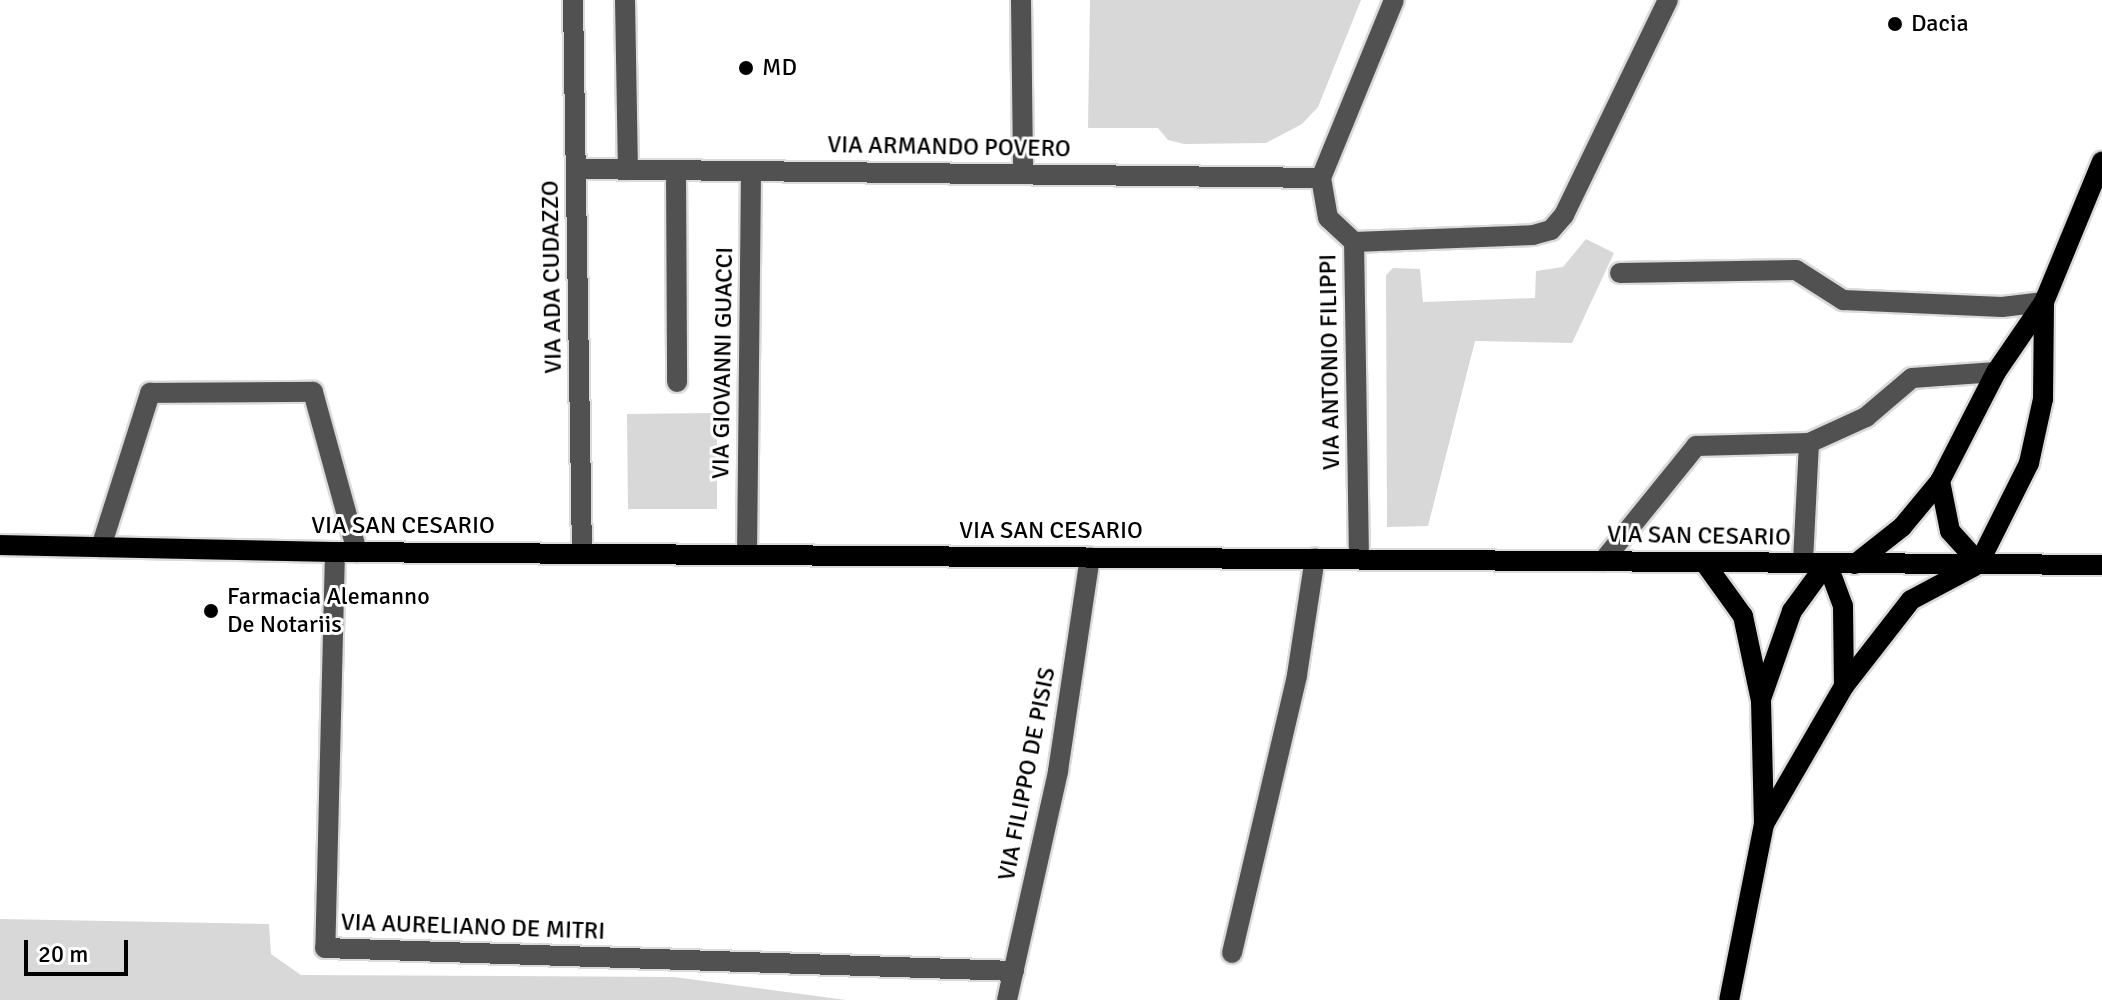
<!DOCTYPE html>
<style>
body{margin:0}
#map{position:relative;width:2102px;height:1000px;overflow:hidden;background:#fff;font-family:Signika,sans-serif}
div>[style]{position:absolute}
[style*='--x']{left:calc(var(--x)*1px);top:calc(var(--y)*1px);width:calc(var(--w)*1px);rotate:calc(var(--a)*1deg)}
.green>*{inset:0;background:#d8d8d8}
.roads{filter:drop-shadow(2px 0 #dbdbdb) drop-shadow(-2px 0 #dbdbdb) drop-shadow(0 2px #dbdbdb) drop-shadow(0 -2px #dbdbdb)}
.minor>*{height:20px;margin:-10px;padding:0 10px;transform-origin:10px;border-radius:10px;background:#515151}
.major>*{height:20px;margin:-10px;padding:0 10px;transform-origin:10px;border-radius:10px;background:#000}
.dots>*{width:22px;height:22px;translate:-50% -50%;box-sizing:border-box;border:4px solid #fff;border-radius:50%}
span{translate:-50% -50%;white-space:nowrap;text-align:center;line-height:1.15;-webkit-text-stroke:6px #fff;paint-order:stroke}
.poi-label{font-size:24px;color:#000}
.left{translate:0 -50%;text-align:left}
.street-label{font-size:24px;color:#000}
.scale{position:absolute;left:24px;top:940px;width:104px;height:36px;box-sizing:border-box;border:4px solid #000;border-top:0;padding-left:10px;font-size:24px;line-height:28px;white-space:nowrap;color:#000;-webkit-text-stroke:6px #fff;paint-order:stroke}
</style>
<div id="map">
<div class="green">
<i style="clip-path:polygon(1090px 0,1361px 0,1318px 107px,1302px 124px,1266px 143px,1184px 144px,1168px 140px,1158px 128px,1088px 128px)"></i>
<i style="clip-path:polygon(1586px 239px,1614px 253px,1572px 343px,1475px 341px,1428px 526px,1387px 527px,1386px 275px,1393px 268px,1420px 269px,1423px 302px,1535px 298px,1536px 271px,1563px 267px)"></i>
<i style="clip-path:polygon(717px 413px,717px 509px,628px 509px,627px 414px)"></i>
<i style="clip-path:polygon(0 919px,269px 924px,271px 954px,301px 975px,674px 977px,846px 1000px,0 1000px)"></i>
</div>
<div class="roads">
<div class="minor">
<i style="--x:573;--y:0;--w:553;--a:89.07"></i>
<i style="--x:625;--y:0;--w:170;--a:89"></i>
<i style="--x:1021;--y:0;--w:174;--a:89.3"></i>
<i style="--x:576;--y:169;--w:745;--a:0.69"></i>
<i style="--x:676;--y:170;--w:212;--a:89.7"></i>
<i style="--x:1354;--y:242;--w:179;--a:-2.2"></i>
<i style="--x:1533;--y:235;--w:19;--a:-16"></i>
<i style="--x:1551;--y:230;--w:20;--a:-49"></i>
<i style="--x:1564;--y:215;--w:239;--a:-64.2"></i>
<i style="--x:1620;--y:273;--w:176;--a:-1"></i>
<i style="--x:1796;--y:270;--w:56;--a:32.6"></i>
<i style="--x:1843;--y:300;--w:159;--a:2.5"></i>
<i style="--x:2002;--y:307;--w:42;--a:-6.8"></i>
<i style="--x:1809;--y:443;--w:63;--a:-24.5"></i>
<i style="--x:1866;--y:417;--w:60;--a:-40.3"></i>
<i style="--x:1912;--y:378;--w:84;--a:-4.1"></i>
<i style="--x:101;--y:547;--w:162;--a:-72.3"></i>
<i style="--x:150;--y:393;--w:163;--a:-0.4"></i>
<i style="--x:313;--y:392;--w:166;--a:74.6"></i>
<i style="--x:335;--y:552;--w:396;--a:91.4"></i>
<i style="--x:325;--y:948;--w:689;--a:1.91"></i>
<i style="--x:747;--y:555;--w:384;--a:-89.4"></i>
<i style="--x:1359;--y:558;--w:316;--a:-90.9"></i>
<i style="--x:1354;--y:242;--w:35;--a:-137"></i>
<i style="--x:1328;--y:218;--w:41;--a:-99.9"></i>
<i style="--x:1321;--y:178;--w:192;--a:-67.7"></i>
<i style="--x:1603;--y:561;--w:148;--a:-51"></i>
<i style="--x:1696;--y:446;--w:113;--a:-1.5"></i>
<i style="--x:1809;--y:443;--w:120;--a:92.9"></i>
<i style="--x:1232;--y:953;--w:285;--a:-76.8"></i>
<i style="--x:1297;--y:675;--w:118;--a:-81.3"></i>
<i style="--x:1007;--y:1000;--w:235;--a:-77.4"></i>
<i style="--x:1058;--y:771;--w:216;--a:-81.5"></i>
</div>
<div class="major">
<i style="--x:1940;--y:481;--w:51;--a:78.7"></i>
<i style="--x:1950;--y:531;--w:43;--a:47.8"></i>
<i style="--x:0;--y:545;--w:335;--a:1.2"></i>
<i style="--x:335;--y:552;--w:1767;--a:0.42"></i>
<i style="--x:1704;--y:562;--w:67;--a:54.2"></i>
<i style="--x:1743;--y:616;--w:87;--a:78"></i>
<i style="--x:1761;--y:701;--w:123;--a:88.6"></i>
<i style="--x:1764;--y:824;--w:179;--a:101.2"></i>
<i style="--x:1827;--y:563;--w:46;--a:69.6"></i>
<i style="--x:1843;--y:606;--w:80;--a:89.3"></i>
<i style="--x:1979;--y:563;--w:112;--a:-63.4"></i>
<i style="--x:2029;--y:463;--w:66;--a:-77.7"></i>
<i style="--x:2043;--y:399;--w:97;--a:-89.4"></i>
<i style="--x:1855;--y:564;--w:60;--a:-38.2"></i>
<i style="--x:1902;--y:527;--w:60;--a:-50.4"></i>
<i style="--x:1940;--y:481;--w:123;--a:-62.8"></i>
<i style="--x:1996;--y:372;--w:85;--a:-55.6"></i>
<i style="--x:2044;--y:302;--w:152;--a:-67.6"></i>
<i style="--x:1761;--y:699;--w:93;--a:-70.6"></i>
<i style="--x:1792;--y:611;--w:59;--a:-53.9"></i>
<i style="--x:1764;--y:824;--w:160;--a:-59.9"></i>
<i style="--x:1844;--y:686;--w:109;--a:-52.1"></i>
<i style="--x:1911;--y:600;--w:72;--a:-28"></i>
</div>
</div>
<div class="dots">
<i style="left:1895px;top:24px;background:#000"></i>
<i style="left:746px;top:68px;background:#000"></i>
<i style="left:211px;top:611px;background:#000"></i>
</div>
<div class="poi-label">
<span class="left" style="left:1911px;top:24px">Dacia</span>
<span class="left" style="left:762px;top:68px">MD</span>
<span class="left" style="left:227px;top:611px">Farmacia Alemanno<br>De Notariis</span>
</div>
<div class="street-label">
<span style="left:949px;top:147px;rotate:1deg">VIA ARMANDO POVERO</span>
<span style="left:552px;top:277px;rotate:-91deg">VIA ADA CUDAZZO</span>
<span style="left:1330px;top:362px;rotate:-91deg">VIA ANTONIO FILIPPI</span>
<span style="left:723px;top:363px;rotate:-89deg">VIA GIOVANNI GUACCI</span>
<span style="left:403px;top:526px">VIA SAN CESARIO</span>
<span style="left:1051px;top:531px">VIA SAN CESARIO</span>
<span style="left:1699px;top:536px;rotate:1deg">VIA SAN CESARIO</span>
<span style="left:1027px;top:774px;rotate:-79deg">VIA FILIPPO DE PISIS</span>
<span style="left:473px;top:927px;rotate:2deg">VIA AURELIANO DE MITRI</span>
</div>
<div class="scale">20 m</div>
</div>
